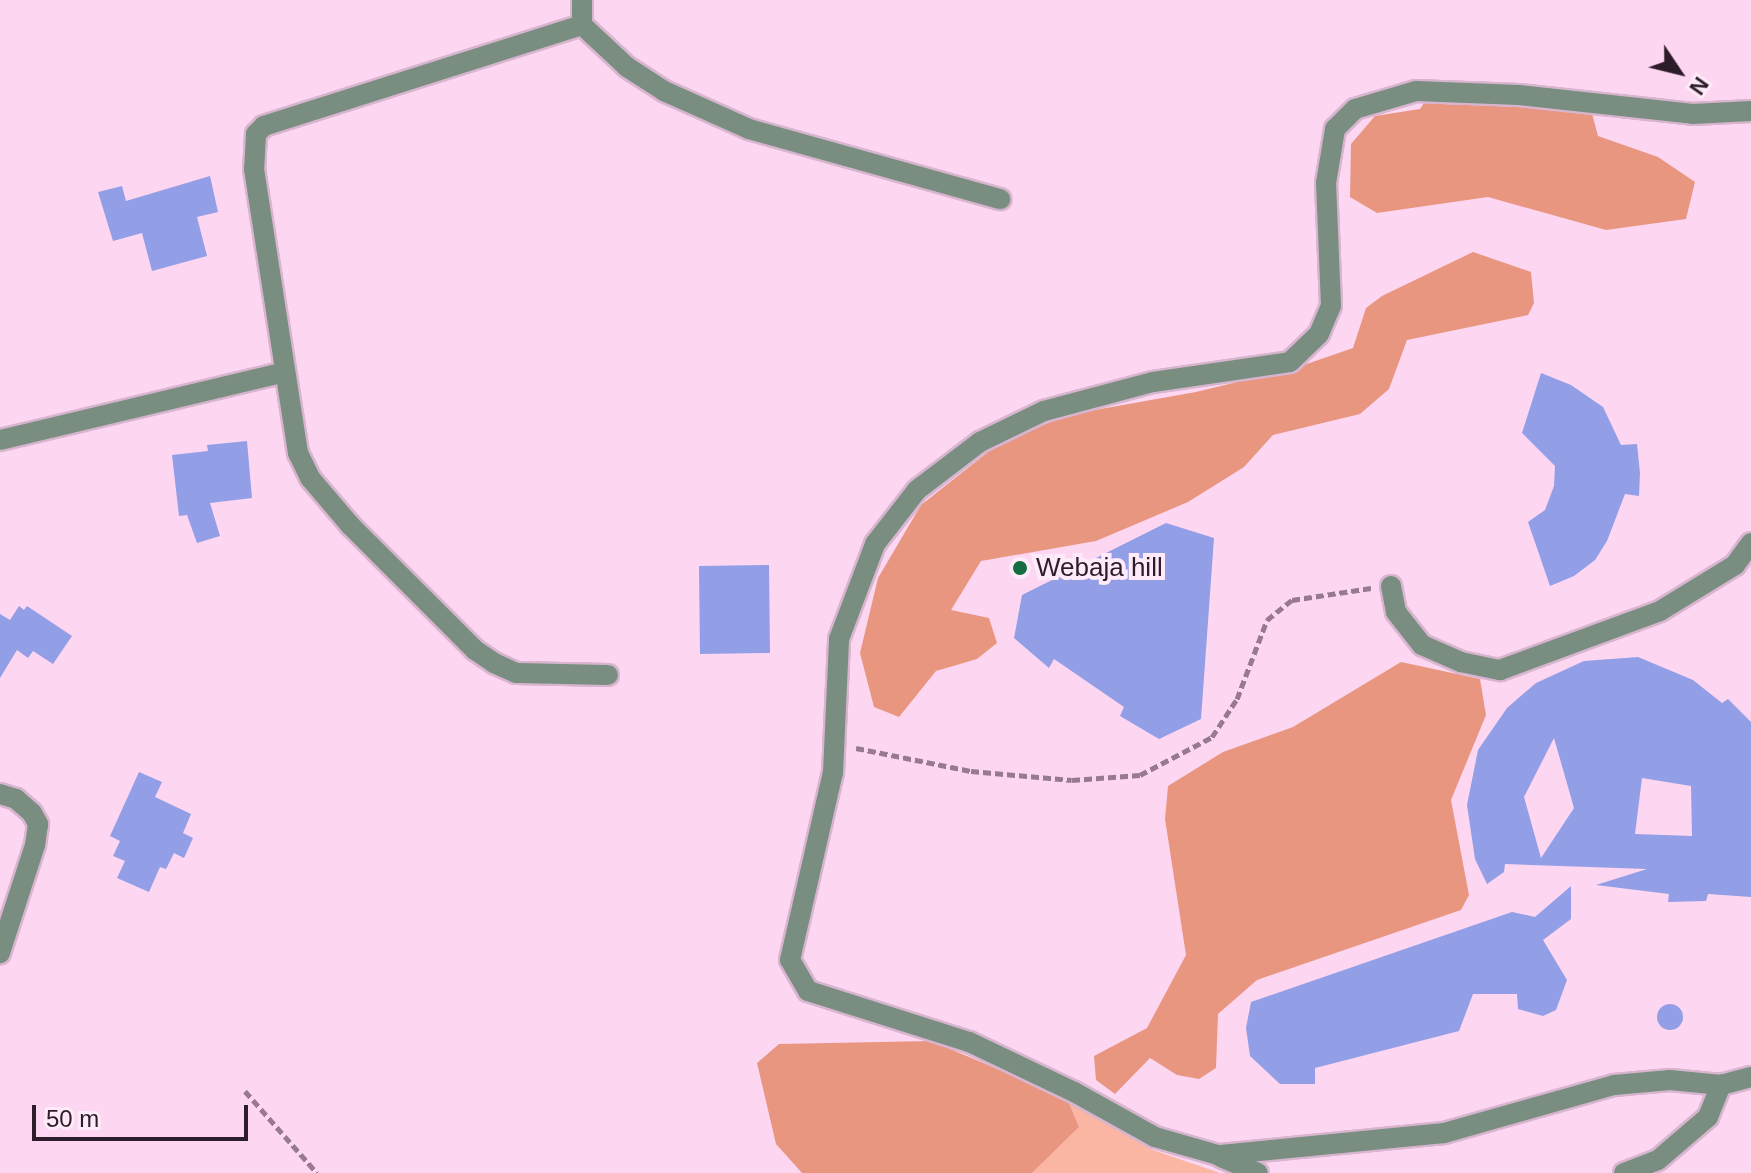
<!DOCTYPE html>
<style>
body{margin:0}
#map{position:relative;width:1751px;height:1173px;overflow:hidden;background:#fdd6f2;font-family:Arial,sans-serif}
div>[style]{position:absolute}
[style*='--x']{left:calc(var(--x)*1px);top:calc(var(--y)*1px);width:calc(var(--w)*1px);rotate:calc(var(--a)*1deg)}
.green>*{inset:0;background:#fab6a3}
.forest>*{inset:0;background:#e99680}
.building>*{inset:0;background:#929ee6}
.round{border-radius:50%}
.path>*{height:5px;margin-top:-2.5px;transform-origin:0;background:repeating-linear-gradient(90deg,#977a8f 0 8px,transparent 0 12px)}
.roads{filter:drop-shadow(2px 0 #d8b5ce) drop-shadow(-2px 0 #d8b5ce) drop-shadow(0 2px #d8b5ce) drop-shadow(0 -2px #d8b5ce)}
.minor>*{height:20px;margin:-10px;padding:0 10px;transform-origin:10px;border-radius:10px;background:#798e80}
.dots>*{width:22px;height:22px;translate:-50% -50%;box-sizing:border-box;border:4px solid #feeaf8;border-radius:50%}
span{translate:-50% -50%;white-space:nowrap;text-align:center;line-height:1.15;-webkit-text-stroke:8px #feeaf8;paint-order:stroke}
.poi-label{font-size:26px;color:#2d1c29}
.left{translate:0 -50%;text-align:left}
.north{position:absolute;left:1639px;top:32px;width:80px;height:80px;-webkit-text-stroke:6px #feeaf8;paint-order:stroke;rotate:125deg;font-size:22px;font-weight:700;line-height:32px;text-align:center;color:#2d1c29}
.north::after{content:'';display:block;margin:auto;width:28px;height:36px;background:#2d1c29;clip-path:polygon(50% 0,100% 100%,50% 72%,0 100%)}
.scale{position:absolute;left:32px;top:1105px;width:216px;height:36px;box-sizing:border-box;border:4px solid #2d1c29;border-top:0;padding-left:10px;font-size:24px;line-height:28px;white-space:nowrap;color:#2d1c29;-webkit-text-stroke:6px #feeaf8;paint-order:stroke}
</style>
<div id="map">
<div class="green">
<i style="clip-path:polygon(1067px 1098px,1150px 1149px,1220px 1173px,1032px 1173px,1079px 1127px)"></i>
</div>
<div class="forest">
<i style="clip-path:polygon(1439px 81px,1476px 83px,1590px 106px,1598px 136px,1658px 157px,1695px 182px,1686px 219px,1606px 230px,1488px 197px,1377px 213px,1350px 197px,1351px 144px,1375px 116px,1420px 109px)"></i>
<i style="clip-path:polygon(1473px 252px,1531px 272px,1534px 303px,1528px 315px,1407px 340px,1389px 389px,1360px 414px,1273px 435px,1244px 467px,1188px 502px,1096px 541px,981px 561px,951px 610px,989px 618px,997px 643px,977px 659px,936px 671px,899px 717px,874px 707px,860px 653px,878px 578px,921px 505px,1007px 437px,1078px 413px,1196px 392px,1295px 368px,1353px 348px,1366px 308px,1382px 296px)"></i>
<i style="clip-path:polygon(1401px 662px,1480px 679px,1486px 715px,1451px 800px,1469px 895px,1461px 910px,1257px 980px,1218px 1014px,1216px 1068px,1199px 1079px,1177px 1075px,1150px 1058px,1115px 1094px,1096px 1080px,1094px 1056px,1147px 1028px,1186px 955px,1165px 819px,1168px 786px,1223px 752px,1293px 727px)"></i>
<i style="clip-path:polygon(931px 1041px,1067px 1098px,1079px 1127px,1032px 1173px,802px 1173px,776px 1144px,757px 1063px,779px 1044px)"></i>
</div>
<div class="building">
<i style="clip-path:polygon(210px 176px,218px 212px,197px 217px,207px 256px,152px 271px,142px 233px,113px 241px,98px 192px,122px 186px,126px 201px)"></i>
<i style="clip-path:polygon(1541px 373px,1571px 385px,1603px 407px,1621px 445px,1637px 444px,1640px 473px,1639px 496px,1625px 494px,1607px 541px,1595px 560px,1574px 576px,1550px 586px,1528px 522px,1545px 510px,1554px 486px,1555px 466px,1522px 433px)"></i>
<i style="clip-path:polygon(247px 441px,252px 498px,210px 503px,220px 536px,197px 543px,187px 515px,179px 516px,172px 455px,208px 451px,207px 445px)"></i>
<i style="clip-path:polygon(1166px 523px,1214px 538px,1201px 719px,1159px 739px,1120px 716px,1124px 707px,1054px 659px,1049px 668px,1014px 638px,1022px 595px)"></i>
<i style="clip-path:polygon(769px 565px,770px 653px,700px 654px,699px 566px)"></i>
<i style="clip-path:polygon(19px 606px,24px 610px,27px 606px,72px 636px,53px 664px,33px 651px,28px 658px,17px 650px,0 678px,0 614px,10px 620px)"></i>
<i style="clip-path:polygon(evenodd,1638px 657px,1693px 680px,1722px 703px,1728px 699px,1751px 722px,1751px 897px,1708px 894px,1706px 901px,1668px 902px,1669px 894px,1596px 885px,1647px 869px,1505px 864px,1504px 872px,1487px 884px,1475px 859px,1467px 805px,1478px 750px,1507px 708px,1536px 683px,1584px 661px,1638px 657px,1554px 738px,1574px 808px,1541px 858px,1524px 797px,1554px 738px,1638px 657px,1642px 778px,1691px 786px,1692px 836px,1635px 834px,1642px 778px)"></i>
<i style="clip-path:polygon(139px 772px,162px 782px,155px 797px,191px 814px,183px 833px,193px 838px,184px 858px,174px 853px,166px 869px,160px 867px,149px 892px,117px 878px,125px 861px,113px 856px,120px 841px,110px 836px)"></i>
<i style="clip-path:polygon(1571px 886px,1571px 919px,1543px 940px,1567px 980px,1556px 1010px,1543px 1016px,1518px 1009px,1517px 994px,1473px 994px,1459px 1031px,1315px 1068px,1315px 1084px,1280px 1084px,1250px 1056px,1246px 1028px,1251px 1002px,1512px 912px,1535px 917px)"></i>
<i class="round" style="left:1657px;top:1004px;width:26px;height:26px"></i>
</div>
<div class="path">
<i style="--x:856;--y:748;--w:117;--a:11.3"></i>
<i style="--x:971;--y:771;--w:101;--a:5.1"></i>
<i style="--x:1072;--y:780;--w:68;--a:-4.2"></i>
<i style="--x:1140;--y:775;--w:81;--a:-27.8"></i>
<i style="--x:1212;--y:737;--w:45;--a:-56.7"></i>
<i style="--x:1237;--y:699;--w:85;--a:-69.2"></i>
<i style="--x:1267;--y:620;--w:32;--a:-39"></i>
<i style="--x:1292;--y:600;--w:80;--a:-8.6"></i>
<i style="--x:245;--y:1091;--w:109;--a:48.7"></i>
</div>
<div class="roads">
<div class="minor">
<i style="--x:582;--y:0;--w:25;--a:90"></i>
<i style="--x:582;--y:25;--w:334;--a:162.4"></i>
<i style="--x:264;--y:126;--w:11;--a:135"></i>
<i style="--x:256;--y:134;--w:35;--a:93"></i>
<i style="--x:254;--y:169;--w:287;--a:81.2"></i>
<i style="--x:298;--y:453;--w:28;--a:64"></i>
<i style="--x:310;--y:478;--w:62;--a:49.6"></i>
<i style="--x:350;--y:525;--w:177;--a:45"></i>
<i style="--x:475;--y:650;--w:23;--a:34"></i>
<i style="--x:494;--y:663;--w:24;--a:24"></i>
<i style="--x:516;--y:673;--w:92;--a:1.2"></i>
<i style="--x:582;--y:25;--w:62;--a:43"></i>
<i style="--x:627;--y:67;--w:44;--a:33"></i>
<i style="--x:664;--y:91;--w:93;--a:24.1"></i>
<i style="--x:749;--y:129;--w:261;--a:15.6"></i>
<i style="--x:0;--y:440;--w:293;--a:-13.4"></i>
<i style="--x:1391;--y:586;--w:26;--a:79"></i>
<i style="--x:1396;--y:612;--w:42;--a:51.8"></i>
<i style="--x:1422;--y:645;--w:43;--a:23.6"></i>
<i style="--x:1461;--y:662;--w:40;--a:12"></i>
<i style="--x:1500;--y:670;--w:171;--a:-20.2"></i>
<i style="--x:1660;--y:611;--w:88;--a:-31.5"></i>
<i style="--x:1735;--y:565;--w:27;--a:-54"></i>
<i style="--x:0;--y:794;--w:17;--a:17"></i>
<i style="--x:16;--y:799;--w:21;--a:41"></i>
<i style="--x:32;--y:813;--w:13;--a:61"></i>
<i style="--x:38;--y:824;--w:21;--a:98"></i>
<i style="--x:35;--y:845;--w:114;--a:108"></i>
<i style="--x:1721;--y:1085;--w:51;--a:-174.4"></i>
<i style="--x:1670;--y:1080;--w:56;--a:174.9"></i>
<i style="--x:1614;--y:1085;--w:177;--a:164.2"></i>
<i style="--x:1444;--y:1133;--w:227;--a:174.4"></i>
<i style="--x:1218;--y:1155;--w:66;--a:-164.1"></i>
<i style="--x:1155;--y:1137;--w:93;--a:-150.9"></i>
<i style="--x:1074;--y:1092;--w:116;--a:-154.5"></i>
<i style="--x:969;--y:1042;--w:169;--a:-162.4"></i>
<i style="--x:808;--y:991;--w:36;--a:-120"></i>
<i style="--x:790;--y:960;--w:192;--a:-77.1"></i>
<i style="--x:833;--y:773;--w:134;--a:-87.4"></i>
<i style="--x:839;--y:639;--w:102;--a:-69.2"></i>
<i style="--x:875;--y:544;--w:68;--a:-52.1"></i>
<i style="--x:917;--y:490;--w:79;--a:-37.3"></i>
<i style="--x:980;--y:442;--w:71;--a:-25.8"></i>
<i style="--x:1044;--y:411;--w:113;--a:-14.9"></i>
<i style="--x:1153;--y:382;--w:138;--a:-8.3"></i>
<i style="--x:1290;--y:362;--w:40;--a:-44"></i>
<i style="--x:1319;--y:334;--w:30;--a:-67"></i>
<i style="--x:1331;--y:306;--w:123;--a:-92.3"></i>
<i style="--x:1326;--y:183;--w:55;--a:-80.5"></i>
<i style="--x:1335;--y:129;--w:28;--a:-45"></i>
<i style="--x:1355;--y:109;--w:64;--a:-16.4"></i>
<i style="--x:1416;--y:91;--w:103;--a:2.2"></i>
<i style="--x:1519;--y:95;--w:175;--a:6.2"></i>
<i style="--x:1693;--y:114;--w:58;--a:-3"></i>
<i style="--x:1221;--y:1157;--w:40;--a:23.4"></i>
<i style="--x:1624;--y:1173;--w:36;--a:-21"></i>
<i style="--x:1658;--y:1160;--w:66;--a:-40.7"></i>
<i style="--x:1708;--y:1117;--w:35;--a:-68"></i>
<i style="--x:1721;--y:1085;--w:31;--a:-15"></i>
</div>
</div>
<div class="dots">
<i style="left:1020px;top:568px;background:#146e42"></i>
</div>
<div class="poi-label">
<span class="left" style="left:1036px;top:568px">Webaja hill</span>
</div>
<div class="north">N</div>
<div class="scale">50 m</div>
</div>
